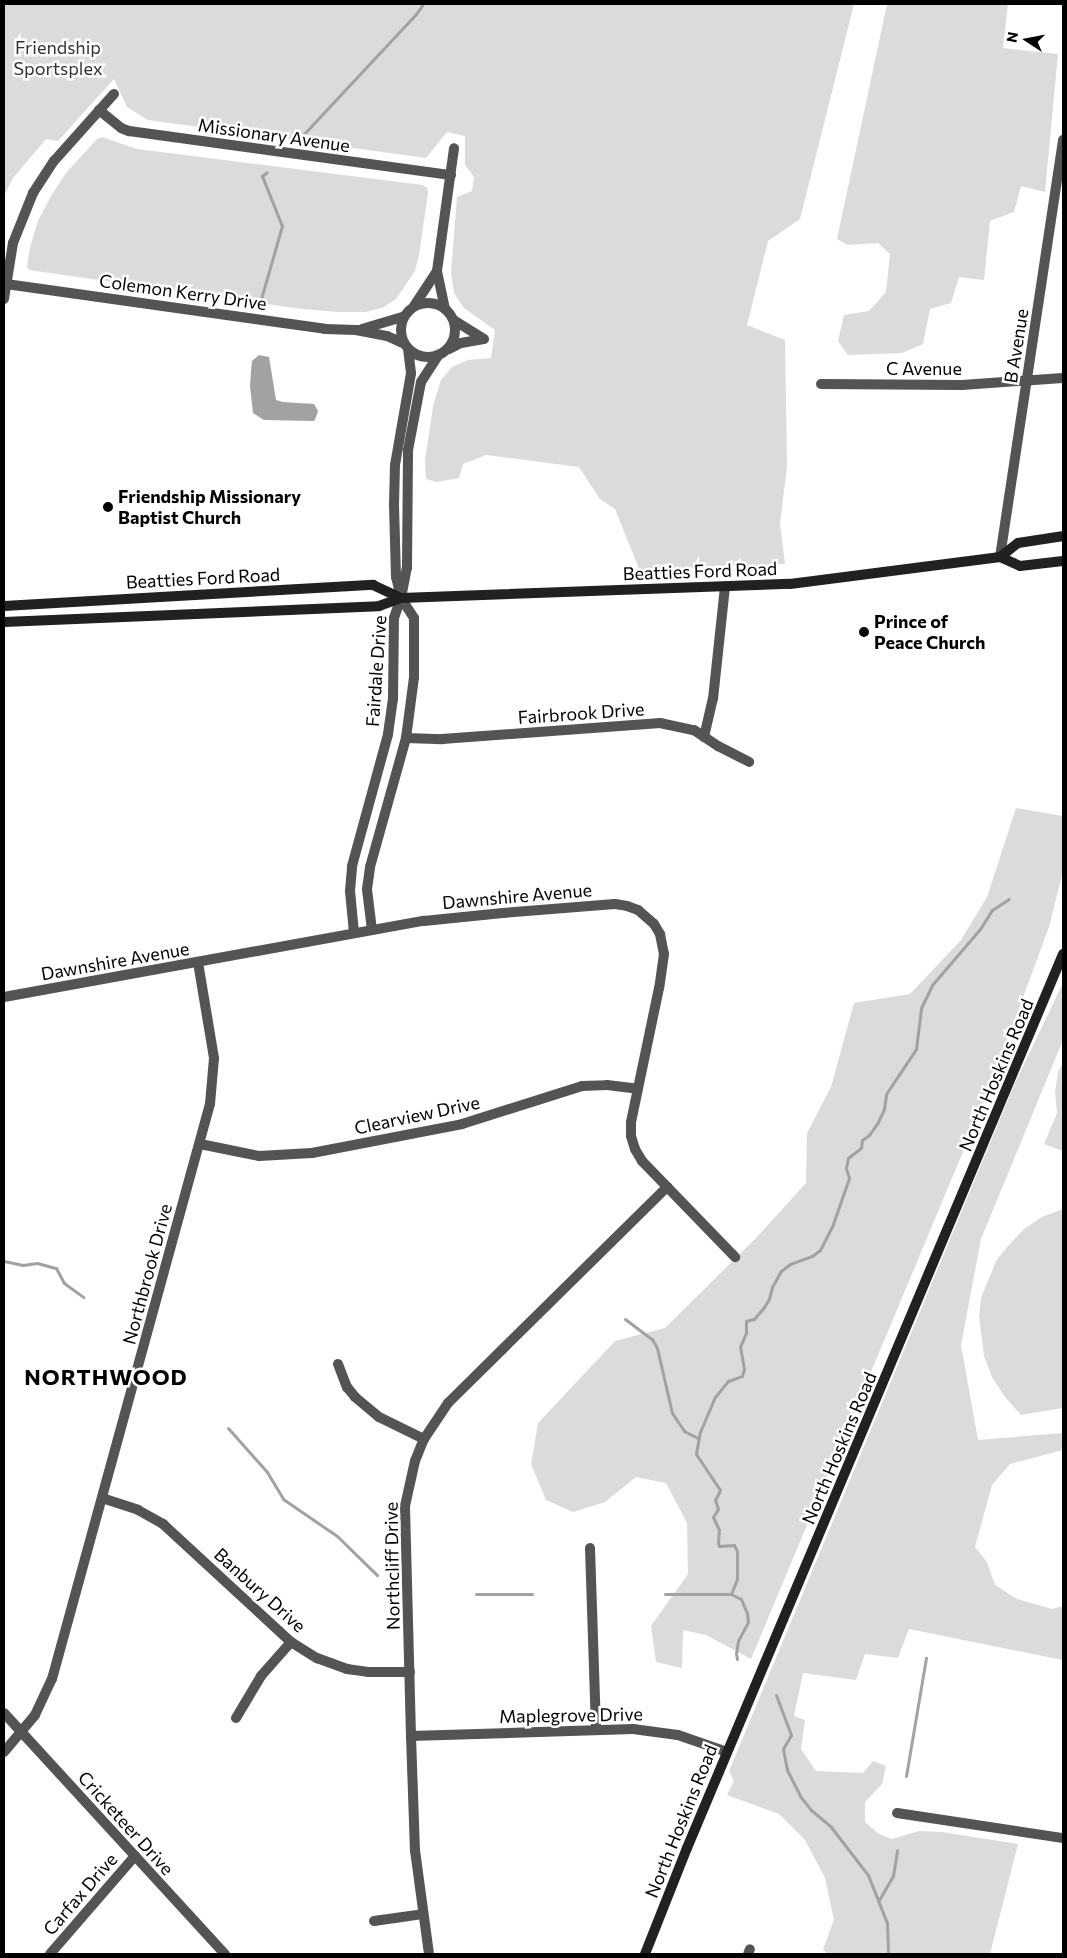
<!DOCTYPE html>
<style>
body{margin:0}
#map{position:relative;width:1067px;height:1958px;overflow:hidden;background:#fff;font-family:Commissioner,sans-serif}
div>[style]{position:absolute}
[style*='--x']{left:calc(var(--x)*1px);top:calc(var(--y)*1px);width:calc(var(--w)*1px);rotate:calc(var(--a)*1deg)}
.green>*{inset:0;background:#dbdbdb}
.water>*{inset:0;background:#a2a2a2}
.stream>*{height:3px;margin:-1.5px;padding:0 1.5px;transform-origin:1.5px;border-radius:1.5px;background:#a2a2a2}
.street>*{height:10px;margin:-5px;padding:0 5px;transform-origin:5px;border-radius:5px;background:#545454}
.street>.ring{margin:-5px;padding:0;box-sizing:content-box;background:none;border:10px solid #545454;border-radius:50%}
.secondary>*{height:10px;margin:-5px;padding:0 5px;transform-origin:5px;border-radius:5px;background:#212121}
.dots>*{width:14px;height:14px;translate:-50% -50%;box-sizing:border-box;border:2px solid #fff;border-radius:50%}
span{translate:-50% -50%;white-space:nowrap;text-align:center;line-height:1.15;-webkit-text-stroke:5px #fff;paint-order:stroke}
.park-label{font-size:18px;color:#323232}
.street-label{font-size:18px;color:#000}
.poi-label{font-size:18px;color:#000;font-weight:700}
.left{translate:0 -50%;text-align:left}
.district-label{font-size:22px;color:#000;font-weight:700;letter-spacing:1px}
.frame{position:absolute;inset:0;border:5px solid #000;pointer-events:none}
.north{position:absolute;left:1002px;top:15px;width:50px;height:50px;-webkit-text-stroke:4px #fff;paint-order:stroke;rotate:281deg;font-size:14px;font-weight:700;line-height:20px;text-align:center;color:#000}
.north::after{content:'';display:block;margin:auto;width:18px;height:22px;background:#000;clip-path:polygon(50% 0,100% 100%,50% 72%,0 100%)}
</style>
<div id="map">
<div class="green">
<i style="clip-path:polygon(4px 4px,854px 4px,800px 219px,768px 241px,747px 325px,785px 340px,787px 467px,780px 523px,785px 564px,640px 571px,615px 509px,600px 499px,579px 467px,486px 455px,463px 464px,459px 478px,437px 482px,426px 479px,425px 461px,433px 406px,441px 380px,452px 367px,468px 360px,491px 358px,495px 330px,464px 308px,454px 293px,451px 272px,457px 197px,472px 191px,474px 177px,465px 165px,465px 136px,447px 132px,426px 158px,148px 120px,127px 107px,114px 79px,58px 141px,46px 139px,13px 178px,4px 196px)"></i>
<i style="clip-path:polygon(887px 4px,1008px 4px,1003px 48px,1058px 54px,1045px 192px,1021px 186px,1014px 212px,990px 221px,984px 280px,959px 277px,951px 303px,930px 309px,923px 344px,902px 353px,848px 355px,838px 341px,844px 315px,869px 311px,886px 292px,890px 254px,878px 243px,848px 245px,837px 239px)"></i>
<i style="clip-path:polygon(102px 137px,137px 149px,423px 185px,427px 188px,428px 193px,419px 255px,415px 271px,396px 299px,382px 308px,365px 312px,339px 312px,302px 309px,29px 270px,27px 267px,30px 247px,38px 221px,51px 196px,66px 173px,97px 139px)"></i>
<i style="clip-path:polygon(1016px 808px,1063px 816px,1063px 871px,1049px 927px,988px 1092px,751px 1659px,706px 1635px,683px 1630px,682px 1668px,656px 1662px,651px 1626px,688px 1574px,687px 1523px,666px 1483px,636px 1477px,605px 1502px,573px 1512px,546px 1500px,531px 1464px,538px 1423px,615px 1341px,665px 1328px,757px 1237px,806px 1183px,807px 1133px,831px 1087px,854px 1003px,910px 994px,961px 940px,987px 897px)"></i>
<i style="clip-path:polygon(1063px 983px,1063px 1040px,981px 1239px,961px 1345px,978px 1440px,1063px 1433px,1063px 1450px,1010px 1464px,992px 1485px,975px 1547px,987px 1562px,995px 1585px,1017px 1599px,1052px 1609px,1063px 1606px,1063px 1660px,909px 1629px,898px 1658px,865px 1654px,856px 1680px,803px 1673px,794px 1716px,805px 1720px,801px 1749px,816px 1771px,863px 1773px,873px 1761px,886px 1766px,882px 1784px,865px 1802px,865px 1822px,879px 1834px,892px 1839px,919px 1831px,942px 1832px,1018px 1844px,990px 1954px,827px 1954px,823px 1949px,834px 1920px,825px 1878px,805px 1840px,779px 1814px,727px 1795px,734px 1781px,729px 1771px,1015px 1083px)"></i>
<i style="clip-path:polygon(1063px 1063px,1063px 1151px,1044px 1144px,1057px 1113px,1055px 1092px,1058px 1072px)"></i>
<i style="clip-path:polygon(1063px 1209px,1063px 1408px,1021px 1415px,1005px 1397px,992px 1377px,984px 1356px,979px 1317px,981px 1298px,996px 1261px,1008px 1246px,1024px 1229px,1042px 1217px)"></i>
</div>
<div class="water">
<i style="clip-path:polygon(259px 355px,269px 357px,276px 400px,283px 402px,314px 404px,318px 411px,315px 420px,313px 421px,264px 420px,253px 413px,250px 386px,251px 371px,252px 361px)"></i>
</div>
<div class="stream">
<i style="--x:301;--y:137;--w:168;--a:-46.9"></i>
<i style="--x:416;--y:14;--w:12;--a:-55"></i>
<i style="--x:261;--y:299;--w:76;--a:-74"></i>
<i style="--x:282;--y:226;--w:54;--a:-111.8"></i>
<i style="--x:262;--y:176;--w:6;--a:-39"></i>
<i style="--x:4;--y:1261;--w:19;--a:12"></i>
<i style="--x:23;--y:1265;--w:14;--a:-8"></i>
<i style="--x:37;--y:1263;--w:20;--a:15"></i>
<i style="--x:56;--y:1268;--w:17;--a:62"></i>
<i style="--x:64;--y:1283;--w:24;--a:36"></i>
<i style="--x:625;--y:1319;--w:34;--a:37"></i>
<i style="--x:652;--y:1339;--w:10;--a:61"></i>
<i style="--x:657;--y:1348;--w:67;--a:77"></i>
<i style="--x:672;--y:1413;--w:22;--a:56"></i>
<i style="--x:684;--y:1431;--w:16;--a:27"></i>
<i style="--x:228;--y:1428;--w:59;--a:48.4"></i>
<i style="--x:267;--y:1472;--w:31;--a:59"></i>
<i style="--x:283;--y:1499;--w:65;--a:34.4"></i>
<i style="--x:337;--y:1536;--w:56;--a:44.3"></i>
<i style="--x:476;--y:1594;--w:56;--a:0"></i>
<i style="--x:665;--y:1594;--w:66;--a:0"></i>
<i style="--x:731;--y:1594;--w:11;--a:27"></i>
<i style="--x:741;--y:1599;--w:15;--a:67"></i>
<i style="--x:747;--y:1613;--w:9;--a:84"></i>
<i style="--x:748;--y:1622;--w:21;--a:118"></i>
<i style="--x:738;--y:1641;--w:12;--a:99"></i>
<i style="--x:736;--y:1653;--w:6;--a:81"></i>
<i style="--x:731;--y:1594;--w:16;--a:-68"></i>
<i style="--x:737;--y:1579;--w:28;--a:-90"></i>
<i style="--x:737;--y:1551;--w:7;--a:-117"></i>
<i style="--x:734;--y:1545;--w:15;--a:176"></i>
<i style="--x:719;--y:1546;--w:3;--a:-108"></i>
<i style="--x:718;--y:1543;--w:13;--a:-86"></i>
<i style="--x:719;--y:1530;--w:14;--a:-115"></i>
<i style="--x:713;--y:1517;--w:9;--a:-58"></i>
<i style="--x:718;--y:1509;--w:9;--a:-108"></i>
<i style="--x:715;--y:1500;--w:11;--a:-63"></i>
<i style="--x:720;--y:1490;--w:43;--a:-123.7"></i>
<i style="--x:696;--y:1454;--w:22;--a:-80"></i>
<i style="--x:700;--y:1432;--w:38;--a:-67"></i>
<i style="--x:715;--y:1397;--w:21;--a:-51"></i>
<i style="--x:728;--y:1381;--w:15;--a:-20"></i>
<i style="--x:742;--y:1376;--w:7;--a:-74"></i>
<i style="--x:744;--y:1369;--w:22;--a:-100"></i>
<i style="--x:740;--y:1347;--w:15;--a:-67"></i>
<i style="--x:746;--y:1333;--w:12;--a:-90"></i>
<i style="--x:746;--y:1321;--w:8;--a:-14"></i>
<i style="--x:754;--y:1319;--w:16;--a:-50"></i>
<i style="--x:764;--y:1307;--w:9;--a:-58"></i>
<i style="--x:769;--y:1299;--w:12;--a:-76"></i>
<i style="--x:772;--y:1287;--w:18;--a:-61"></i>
<i style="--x:781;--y:1271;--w:11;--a:-38"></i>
<i style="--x:790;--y:1264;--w:23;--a:-20"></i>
<i style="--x:812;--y:1256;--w:10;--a:-37"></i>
<i style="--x:820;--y:1250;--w:29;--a:-63"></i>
<i style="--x:833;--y:1224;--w:49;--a:-70.8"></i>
<i style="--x:849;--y:1178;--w:10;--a:-107"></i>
<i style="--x:846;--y:1168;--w:10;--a:-79"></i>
<i style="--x:848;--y:1158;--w:16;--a:-38"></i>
<i style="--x:861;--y:1148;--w:8;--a:-83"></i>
<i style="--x:862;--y:1140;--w:9;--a:-36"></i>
<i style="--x:869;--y:1135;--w:16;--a:-55"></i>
<i style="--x:878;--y:1122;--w:14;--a:-65"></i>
<i style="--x:884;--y:1109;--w:15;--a:-82"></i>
<i style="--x:886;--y:1094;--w:54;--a:-56.3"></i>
<i style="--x:916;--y:1049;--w:41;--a:-83"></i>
<i style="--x:921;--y:1008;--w:25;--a:-64"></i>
<i style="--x:932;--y:985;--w:74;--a:-49.4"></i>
<i style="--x:980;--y:929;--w:22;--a:-58"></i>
<i style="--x:992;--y:910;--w:20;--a:-33"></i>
<i style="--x:776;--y:1695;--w:43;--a:69.4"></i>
<i style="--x:791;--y:1735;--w:16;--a:120"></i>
<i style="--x:783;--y:1749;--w:21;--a:79"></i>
<i style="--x:787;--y:1770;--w:29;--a:63"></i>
<i style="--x:800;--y:1796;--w:18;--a:52"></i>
<i style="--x:811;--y:1810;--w:26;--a:40"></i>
<i style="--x:831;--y:1827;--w:61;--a:52.4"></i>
<i style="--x:868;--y:1875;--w:52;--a:68.4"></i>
<i style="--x:887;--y:1923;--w:31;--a:88"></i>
<i style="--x:906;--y:1776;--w:120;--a:-80.4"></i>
<i style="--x:879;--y:1900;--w:28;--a:-60"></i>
<i style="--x:893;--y:1876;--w:26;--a:-81"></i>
</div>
<div class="street">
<i style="--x:99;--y:110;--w:28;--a:39"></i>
<i style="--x:121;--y:128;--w:9;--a:21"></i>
<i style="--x:129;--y:131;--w:325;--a:7.8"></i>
<i style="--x:6;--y:284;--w:322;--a:8"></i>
<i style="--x:325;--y:329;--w:31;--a:2"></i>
<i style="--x:356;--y:330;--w:32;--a:11"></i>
<i style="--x:387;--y:336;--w:17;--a:24"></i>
<i style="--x:4;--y:299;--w:57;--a:-80.9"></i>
<i style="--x:13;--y:243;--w:54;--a:-68.2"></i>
<i style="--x:33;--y:193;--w:38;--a:-57"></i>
<i style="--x:54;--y:161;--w:90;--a:-48.2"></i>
<i class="ring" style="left:401px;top:303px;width:44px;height:44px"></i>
<i style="--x:414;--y:306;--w:42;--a:-56.7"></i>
<i style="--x:445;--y:309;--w:39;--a:-102"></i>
<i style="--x:437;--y:271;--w:124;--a:-82.1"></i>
<i style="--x:362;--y:329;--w:42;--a:-16.7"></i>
<i style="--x:449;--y:349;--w:13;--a:-27"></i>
<i style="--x:461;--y:343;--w:23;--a:-10"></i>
<i style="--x:484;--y:339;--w:36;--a:-148"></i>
<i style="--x:821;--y:384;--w:141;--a:0.4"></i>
<i style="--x:962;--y:385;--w:101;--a:-4"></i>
<i style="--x:1000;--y:557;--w:422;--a:-81.4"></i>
<i style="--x:704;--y:737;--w:39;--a:-77"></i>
<i style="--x:713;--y:699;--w:113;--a:-83.9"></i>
<i style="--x:406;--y:738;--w:36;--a:2"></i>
<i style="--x:442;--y:739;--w:219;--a:-4.2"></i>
<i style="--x:660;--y:723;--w:35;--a:12"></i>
<i style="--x:694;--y:730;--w:29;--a:34"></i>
<i style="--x:718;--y:746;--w:35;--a:27"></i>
<i style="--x:372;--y:930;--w:41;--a:-97"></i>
<i style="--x:367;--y:889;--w:22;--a:-82"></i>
<i style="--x:370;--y:867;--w:134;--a:-74.4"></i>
<i style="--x:406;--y:738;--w:62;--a:-82.5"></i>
<i style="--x:414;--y:677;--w:59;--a:-90"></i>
<i style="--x:414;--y:618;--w:24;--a:-123"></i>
<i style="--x:401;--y:598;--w:22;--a:-103"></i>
<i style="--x:396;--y:577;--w:72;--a:-91.6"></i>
<i style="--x:394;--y:505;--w:40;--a:-88.6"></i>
<i style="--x:395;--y:465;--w:93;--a:-80.1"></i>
<i style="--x:411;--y:373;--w:23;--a:-97"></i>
<i style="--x:354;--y:933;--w:42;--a:-95.4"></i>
<i style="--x:350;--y:891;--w:25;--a:-85"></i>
<i style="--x:352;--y:866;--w:137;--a:-74.7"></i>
<i style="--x:388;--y:734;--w:35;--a:-82"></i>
<i style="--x:393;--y:699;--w:81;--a:-89.3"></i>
<i style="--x:394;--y:618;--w:21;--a:-71"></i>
<i style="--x:401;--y:598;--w:31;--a:-79"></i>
<i style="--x:407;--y:568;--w:118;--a:-89.5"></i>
<i style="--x:408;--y:450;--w:69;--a:-79.2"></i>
<i style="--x:421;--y:382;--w:33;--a:-57"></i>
<i style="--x:4;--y:997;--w:427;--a:-10.3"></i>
<i style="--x:424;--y:921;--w:79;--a:-5.8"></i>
<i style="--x:503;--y:913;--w:112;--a:-4.6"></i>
<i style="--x:615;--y:904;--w:12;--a:9"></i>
<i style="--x:627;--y:906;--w:12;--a:20"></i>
<i style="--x:638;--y:910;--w:21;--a:41"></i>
<i style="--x:654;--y:924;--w:12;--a:59"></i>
<i style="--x:660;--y:934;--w:20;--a:79"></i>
<i style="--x:664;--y:954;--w:34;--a:98"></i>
<i style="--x:659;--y:988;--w:137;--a:101.8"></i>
<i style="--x:631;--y:1122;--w:14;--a:90"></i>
<i style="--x:631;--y:1136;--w:14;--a:73"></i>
<i style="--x:635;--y:1149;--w:14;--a:60"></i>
<i style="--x:642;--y:1161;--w:134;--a:45.9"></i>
<i style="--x:200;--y:1144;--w:60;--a:11.5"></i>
<i style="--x:259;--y:1156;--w:53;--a:-3.2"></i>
<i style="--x:312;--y:1153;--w:153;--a:-10.9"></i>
<i style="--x:462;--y:1124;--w:126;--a:-17.6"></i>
<i style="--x:582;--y:1086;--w:25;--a:-2"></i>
<i style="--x:607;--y:1085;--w:31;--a:7"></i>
<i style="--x:338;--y:1364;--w:25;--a:69"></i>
<i style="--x:347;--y:1387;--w:13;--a:51"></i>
<i style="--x:355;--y:1397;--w:31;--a:40"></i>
<i style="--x:379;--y:1417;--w:50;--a:26.1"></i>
<i style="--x:102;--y:1498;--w:38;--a:18"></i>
<i style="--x:138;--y:1510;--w:29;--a:29"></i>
<i style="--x:163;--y:1524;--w:174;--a:42.7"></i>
<i style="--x:291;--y:1642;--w:31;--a:32"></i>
<i style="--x:317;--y:1658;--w:32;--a:20"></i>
<i style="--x:347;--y:1669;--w:21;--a:8"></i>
<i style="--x:368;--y:1672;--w:42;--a:0"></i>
<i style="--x:590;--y:1548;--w:182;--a:88.1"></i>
<i style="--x:4;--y:1713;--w:327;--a:47.5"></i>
<i style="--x:236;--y:1718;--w:49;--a:-59.2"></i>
<i style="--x:261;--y:1676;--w:45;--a:-48.6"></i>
<i style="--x:411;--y:1736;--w:222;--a:-1.8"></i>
<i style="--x:633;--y:1729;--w:45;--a:7.6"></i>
<i style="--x:678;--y:1735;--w:52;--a:19.1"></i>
<i style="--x:4;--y:1752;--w:48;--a:-50"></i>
<i style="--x:35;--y:1715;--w:40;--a:-65"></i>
<i style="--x:52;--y:1679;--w:596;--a:-74.64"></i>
<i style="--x:210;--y:1104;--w:46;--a:-85"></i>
<i style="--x:214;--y:1058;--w:97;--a:-99.5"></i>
<i style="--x:897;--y:1813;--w:168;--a:8.6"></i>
<i style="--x:374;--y:1921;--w:49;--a:-8.1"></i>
<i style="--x:50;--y:1954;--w:130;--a:-49.1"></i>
<i style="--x:429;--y:1954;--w:104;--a:-97.7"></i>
<i style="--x:415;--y:1851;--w:115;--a:-92"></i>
<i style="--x:411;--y:1736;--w:230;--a:-91.5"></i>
<i style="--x:405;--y:1506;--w:46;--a:-77.5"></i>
<i style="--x:415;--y:1461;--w:24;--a:-68"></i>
<i style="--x:424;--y:1439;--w:43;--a:-56.3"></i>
<i style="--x:448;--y:1403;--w:308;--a:-44.6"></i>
<i style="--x:748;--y:1954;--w:5;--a:-68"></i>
</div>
<div class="secondary">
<i style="--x:1000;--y:557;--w:22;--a:24"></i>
<i style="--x:1020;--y:566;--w:43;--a:-6.6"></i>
<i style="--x:4;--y:606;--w:370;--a:-3.3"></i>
<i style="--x:373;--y:585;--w:31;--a:25"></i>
<i style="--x:4;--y:622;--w:375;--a:-2.4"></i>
<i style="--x:379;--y:606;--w:23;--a:-20"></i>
<i style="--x:401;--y:598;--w:389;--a:-2.1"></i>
<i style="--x:790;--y:584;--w:212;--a:-7.3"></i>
<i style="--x:1000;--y:557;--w:23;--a:-38"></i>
<i style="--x:1018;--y:543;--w:46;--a:-8.8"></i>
<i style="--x:645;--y:1954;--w:114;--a:-68.4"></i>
<i style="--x:687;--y:1848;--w:970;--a:-67.19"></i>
</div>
<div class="dots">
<i style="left:108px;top:507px;background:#000"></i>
<i style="left:864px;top:632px;background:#000"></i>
</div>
<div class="park-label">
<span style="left:58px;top:58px">Friendship<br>Sportsplex</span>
</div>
<div class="street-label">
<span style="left:274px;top:135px;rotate:8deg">Missionary Avenue</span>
<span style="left:183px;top:292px;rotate:8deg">Colemon Kerry Drive</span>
<span style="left:1016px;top:346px;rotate:-81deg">B Avenue</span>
<span style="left:924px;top:368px">C Avenue</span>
<span style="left:700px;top:571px;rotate:-2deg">Beatties Ford Road</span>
<span style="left:203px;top:578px;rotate:-3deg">Beatties Ford Road</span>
<span style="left:376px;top:671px;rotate:-86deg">Fairdale Drive</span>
<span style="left:581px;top:713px;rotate:-4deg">Fairbrook Drive</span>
<span style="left:517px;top:896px;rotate:-5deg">Dawnshire Avenue</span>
<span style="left:115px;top:961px;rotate:-10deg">Dawnshire Avenue</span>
<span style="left:996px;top:1075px;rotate:-67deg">North Hoskins Road</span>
<span style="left:417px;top:1115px;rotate:-12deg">Clearview Drive</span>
<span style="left:147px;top:1274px;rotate:-75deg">Northbrook Drive</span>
<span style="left:839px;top:1448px;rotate:-67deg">North Hoskins Road</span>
<span style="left:392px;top:1566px;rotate:-91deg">Northcliff Drive</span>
<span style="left:260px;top:1590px;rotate:42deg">Banbury Drive</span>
<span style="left:571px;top:1715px;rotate:-1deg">Maplegrove Drive</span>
<span style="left:681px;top:1821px;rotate:-68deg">North Hoskins Road</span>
<span style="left:126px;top:1823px;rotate:48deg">Cricketeer Drive</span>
<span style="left:80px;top:1894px;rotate:-49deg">Carfax Drive</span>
</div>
<div class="poi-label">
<span class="left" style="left:118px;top:507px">Friendship Missionary<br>Baptist Church</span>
<span class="left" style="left:874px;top:632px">Prince of<br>Peace Church</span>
</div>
<div class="district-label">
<span style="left:106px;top:1377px">NORTHWOOD</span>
</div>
<div class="frame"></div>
<div class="north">N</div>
</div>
